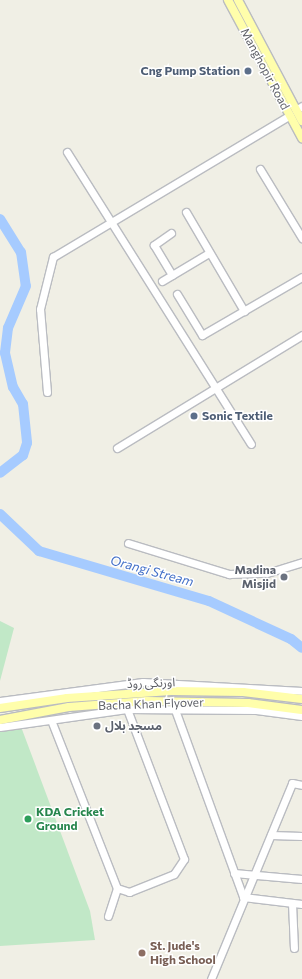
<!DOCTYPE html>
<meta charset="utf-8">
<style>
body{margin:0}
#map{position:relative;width:302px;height:979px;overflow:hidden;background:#f0efe5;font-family:Commissioner,"Noto Sans Arabic",sans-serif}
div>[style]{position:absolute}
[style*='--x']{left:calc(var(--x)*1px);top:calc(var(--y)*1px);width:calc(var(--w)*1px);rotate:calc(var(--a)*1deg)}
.green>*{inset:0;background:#c1e8c7}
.river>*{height:10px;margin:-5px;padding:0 5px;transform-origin:5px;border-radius:5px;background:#a6cbff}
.roads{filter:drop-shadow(1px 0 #babcc1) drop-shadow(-1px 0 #babcc1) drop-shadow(0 1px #babcc1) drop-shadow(0 -1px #babcc1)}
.minor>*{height:7px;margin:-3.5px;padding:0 3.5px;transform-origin:3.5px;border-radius:3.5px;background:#fff}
.major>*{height:8px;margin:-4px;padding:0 4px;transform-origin:4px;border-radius:4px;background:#fffeab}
.dots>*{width:11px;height:11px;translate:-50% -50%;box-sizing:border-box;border:2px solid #fff;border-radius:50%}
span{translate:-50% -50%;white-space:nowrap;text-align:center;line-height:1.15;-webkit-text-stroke:3px #fff;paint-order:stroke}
.street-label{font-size:12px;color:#5d5f66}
.service-label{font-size:12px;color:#4e5e75;font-weight:700}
.right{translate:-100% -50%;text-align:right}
.left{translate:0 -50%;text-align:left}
.worship-label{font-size:12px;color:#5b616d;font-weight:700}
.leisure-label{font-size:12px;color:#27864d;font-weight:700}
.education-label{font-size:12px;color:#785e54;font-weight:700}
.water-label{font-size:13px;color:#4370c8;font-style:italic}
</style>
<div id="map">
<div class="green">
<i style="clip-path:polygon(0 621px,14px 628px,0 681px)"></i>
<i style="clip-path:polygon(20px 724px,90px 911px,95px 940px,0 946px,0 727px)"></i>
</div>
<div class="river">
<i style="--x:0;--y:219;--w:39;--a:58"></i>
<i style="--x:21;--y:252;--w:34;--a:82"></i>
<i style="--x:26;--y:286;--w:46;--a:113.2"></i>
<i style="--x:8;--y:328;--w:25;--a:97"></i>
<i style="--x:5;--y:353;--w:35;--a:77"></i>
<i style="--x:13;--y:387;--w:20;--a:60"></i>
<i style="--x:23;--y:404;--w:39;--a:84"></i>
<i style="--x:27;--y:443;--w:13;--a:108"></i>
<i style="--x:23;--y:455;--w:29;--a:142"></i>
<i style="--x:0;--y:514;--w:54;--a:43.5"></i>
<i style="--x:39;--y:551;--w:177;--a:16.4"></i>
<i style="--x:209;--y:601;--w:90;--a:24.9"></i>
<i style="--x:291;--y:639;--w:14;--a:39"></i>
</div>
<div class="roads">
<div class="minor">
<i style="--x:296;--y:110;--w:7;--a:-34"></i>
<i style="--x:67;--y:152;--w:345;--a:57.8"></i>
<i style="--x:260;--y:169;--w:81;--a:58.7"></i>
<i style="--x:186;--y:212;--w:115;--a:59.6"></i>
<i style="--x:171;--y:233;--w:21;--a:145"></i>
<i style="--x:154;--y:245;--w:35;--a:59"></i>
<i style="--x:162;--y:281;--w:55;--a:-30.8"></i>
<i style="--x:177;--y:294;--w:48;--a:58.6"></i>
<i style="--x:202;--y:335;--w:116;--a:-30.1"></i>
<i style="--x:47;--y:392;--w:83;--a:-94.8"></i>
<i style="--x:40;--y:309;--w:54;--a:-76"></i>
<i style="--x:53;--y:257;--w:276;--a:-30.9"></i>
<i style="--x:117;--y:448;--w:217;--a:-31.4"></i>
<i style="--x:128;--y:543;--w:106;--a:17.1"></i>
<i style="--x:229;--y:574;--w:38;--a:-2"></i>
<i style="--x:267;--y:573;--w:37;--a:-17"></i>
<i style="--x:0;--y:701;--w:144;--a:-7.6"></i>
<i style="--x:143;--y:682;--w:159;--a:3.2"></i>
<i style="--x:174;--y:707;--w:202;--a:70"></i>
<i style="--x:51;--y:720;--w:180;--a:68.6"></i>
<i style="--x:117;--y:888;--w:13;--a:18"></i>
<i style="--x:129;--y:892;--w:48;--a:-21.8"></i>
<i style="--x:174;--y:874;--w:18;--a:-56"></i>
<i style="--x:184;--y:859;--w:160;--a:-110.8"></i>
<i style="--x:0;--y:727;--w:128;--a:-8.1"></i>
<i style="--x:127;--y:709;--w:129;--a:0.4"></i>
<i style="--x:256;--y:710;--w:46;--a:7.4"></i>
<i style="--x:271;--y:835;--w:31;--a:2"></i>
<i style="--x:234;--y:873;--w:68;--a:5"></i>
<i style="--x:243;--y:897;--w:59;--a:6.8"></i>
<i style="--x:292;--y:903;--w:45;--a:87.5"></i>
<i style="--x:108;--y:916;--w:29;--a:-72"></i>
<i style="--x:211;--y:979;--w:212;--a:-67.5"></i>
<i style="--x:292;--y:783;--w:10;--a:11"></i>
</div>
<div class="major">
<i style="--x:228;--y:0;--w:157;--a:61.8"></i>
<i style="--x:238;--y:0;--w:137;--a:62.1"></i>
<i style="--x:0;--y:708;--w:68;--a:-8.5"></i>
<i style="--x:67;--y:698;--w:104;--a:-3.9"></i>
<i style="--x:171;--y:691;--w:72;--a:0.8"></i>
<i style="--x:243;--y:692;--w:59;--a:6.8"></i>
<i style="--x:0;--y:720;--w:70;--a:-10.7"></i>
<i style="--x:69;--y:707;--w:78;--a:-4.4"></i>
<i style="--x:147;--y:701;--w:101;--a:1.1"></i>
<i style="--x:248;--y:703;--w:54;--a:7.4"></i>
</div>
</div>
<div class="dots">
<i style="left:248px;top:71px;background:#5c6f8a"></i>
<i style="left:194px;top:416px;background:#5c6f8a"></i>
<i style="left:284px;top:577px;background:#6b7280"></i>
<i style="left:97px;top:726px;background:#6b7280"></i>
<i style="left:28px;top:819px;background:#2e9e5b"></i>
<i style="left:142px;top:953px;background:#8d6e63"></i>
</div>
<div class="street-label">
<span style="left:265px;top:69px;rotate:62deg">Manghopir Road</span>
<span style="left:151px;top:683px;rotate:-2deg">اورنگی روڈ</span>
<span style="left:151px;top:704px;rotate:-2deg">Bacha Khan Flyover</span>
</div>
<div class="service-label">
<span class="right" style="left:240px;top:71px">Cng Pump Station</span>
<span class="left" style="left:202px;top:416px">Sonic Textile</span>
</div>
<div class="worship-label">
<span class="right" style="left:276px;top:577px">Madina<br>Misjid</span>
<span class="left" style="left:105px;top:726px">مسجد بلال</span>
</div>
<div class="leisure-label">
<span class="left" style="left:36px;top:819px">KDA Cricket<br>Ground</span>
</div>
<div class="education-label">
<span class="left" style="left:150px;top:953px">St. Jude's<br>High School</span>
</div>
<div class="water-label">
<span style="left:152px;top:571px;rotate:15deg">Orangi Stream</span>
</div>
</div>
